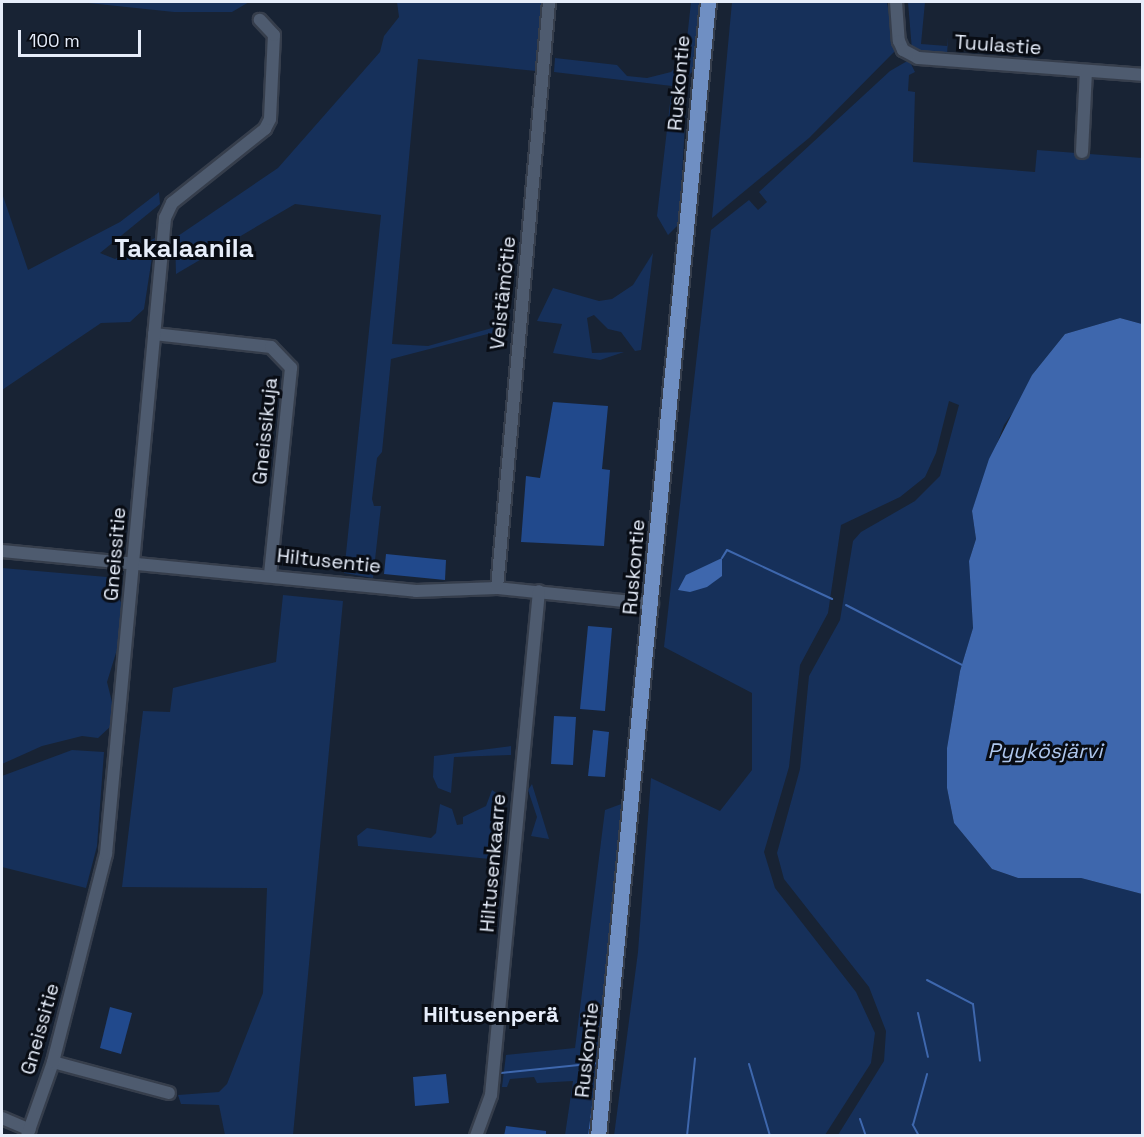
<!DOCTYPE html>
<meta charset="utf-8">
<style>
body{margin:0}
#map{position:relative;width:1144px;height:1137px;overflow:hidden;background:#182334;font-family:"Space Grotesk",sans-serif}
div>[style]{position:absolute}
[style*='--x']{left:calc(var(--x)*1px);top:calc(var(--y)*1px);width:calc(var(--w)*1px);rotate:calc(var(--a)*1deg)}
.green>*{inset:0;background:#16305a}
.water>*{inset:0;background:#3e67ad}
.stream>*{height:2px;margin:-1px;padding:0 1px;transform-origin:1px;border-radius:1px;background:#3e67ad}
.building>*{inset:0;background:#21498c}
.roads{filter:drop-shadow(2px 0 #363e4c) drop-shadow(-2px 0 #363e4c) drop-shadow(0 2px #363e4c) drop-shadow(0 -2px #363e4c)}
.minor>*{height:12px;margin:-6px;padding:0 6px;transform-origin:6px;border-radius:6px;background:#4e5b6f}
.major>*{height:15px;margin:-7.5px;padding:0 7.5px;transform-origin:7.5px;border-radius:7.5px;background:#6f8fc3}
span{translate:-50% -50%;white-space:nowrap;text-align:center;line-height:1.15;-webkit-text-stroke:6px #080c14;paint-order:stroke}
.street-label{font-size:20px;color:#e6edfa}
.water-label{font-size:21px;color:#aec6ec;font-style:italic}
.quarter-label{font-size:22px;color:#e6edfa;font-weight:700}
.district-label{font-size:26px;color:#e6edfa;font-weight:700}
.frame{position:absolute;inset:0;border:3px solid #e6edfa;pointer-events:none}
.scale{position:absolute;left:18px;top:30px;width:123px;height:27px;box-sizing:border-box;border:3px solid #e6edfa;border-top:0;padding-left:8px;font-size:18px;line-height:21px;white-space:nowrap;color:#e6edfa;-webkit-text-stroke:4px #080c14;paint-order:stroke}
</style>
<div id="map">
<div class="green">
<i style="clip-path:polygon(79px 2px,249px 2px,232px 12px,174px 12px)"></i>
<i style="clip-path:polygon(397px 2px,542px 2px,536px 71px,418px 59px,392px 344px,428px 346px,499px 326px,503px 330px,391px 359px,382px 452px,377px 458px,372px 499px,374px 506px,381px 506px,373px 578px,344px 573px,381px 215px,295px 204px,176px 274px,175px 238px,278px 168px,380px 52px,384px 36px,399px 17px)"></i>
<i style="clip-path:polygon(691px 2px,700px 2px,694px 70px,688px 76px,679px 224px,668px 235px,657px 216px,672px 86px,554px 72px,555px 58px,617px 65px,627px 76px,647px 78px,671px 72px,685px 58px)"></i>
<i style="clip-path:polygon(732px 2px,887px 2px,895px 51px,809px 138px,712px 218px)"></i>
<i style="clip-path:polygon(908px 2px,925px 2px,921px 44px,947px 46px,948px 37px,947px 56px,912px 50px)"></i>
<i style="clip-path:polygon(909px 60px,915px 72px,909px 75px,908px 91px,915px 92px,913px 162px,1035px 172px,1037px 150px,1142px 158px,1142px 324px,1120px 318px,1065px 334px,1032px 375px,1024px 397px,1004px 425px,972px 511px,976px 539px,969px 561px,973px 628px,960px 671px,947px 748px,947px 788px,954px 823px,992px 869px,1018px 878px,1081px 878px,1142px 894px,1142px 1135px,838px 1135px,884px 1061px,886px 1031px,869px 987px,784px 879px,777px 853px,800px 769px,809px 676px,840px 620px,853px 541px,861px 532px,915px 501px,940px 476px,959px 405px,949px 401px,936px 453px,925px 477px,900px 497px,841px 525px,828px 613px,800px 665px,789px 767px,764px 852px,775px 888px,856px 992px,875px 1033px,871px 1063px,825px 1135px,614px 1136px,638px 952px,651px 778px,720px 811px,752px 770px,752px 693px,664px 647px,711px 230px,749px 200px,758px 210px,767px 202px,759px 192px,890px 71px)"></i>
<i style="clip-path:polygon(159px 192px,160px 204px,100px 253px,115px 259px,155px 238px,144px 309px,130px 322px,101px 323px,2px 390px,2px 193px,28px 270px,120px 222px)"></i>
<i style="clip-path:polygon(653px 253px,641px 350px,635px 351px,621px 332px,608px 329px,594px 315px,587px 318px,592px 353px,624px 352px,600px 360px,553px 353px,562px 324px,537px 321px,553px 288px,599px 301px,612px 299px,633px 285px)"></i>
<i style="clip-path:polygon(2px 568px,107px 577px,123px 606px,119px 643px,107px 682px,114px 710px,111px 726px,98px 738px,82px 736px,42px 746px,2px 764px)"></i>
<i style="clip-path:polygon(283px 595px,343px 601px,293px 1135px,225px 1135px,219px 1105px,181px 1104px,178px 1095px,219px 1092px,227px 1084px,263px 993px,267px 888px,122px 887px,143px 711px,170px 712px,173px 688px,276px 662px)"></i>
<i style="clip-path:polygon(511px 746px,511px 755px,454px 757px,451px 793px,438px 788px,433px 777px,434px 756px)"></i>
<i style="clip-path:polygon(72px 750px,104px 752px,97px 846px,86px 888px,2px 867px,2px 776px)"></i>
<i style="clip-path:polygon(532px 784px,549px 839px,531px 836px,537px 817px,528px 790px)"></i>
<i style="clip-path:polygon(492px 790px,504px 798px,505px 811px,494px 809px,497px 829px,504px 830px,500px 860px,358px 846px,357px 836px,367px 828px,431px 838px,436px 833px,440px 804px,452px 809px,457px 825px,463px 824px,463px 817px,486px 806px)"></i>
<i style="clip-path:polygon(624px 803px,593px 1135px,565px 1135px,573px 1081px,537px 1083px,534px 1077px,510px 1079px,507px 1087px,502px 1087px,506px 1055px,575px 1048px,605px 810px)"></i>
</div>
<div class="water">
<i style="clip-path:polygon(1120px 318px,1142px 324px,1142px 894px,1081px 878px,1018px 878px,992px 869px,954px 823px,947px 788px,947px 748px,960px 671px,973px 628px,969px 561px,976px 539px,972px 511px,989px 459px,1032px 375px,1065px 334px)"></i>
<i style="clip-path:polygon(722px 558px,722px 576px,707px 587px,690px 592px,678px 590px,686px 575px)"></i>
</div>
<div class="stream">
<i style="--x:722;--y:558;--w:9;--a:-58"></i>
<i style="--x:727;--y:550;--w:116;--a:25"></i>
<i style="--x:846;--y:605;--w:131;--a:27.3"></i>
<i style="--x:927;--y:980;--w:52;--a:27.6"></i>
<i style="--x:973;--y:1004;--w:57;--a:83"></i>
<i style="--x:918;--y:1013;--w:45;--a:77.2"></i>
<i style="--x:749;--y:1064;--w:75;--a:73.7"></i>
<i style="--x:501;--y:1073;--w:98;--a:-5.9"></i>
<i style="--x:860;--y:1119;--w:18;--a:71"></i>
<i style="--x:589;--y:1136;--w:46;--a:-82.6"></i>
<i style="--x:687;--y:1136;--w:78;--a:-84.1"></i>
<i style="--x:919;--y:1136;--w:13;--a:-119"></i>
<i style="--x:913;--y:1125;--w:53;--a:-74.6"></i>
</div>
<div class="building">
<i style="clip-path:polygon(553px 402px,608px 406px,602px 469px,610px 470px,604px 546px,521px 542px,526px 476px,540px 478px)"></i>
<i style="clip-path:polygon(386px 554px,446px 560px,445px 580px,384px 574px)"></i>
<i style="clip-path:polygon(588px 626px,612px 628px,605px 711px,580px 709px)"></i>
<i style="clip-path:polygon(554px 716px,576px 717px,573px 765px,551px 764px)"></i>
<i style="clip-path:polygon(593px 730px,609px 732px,605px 777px,588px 776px)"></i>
<i style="clip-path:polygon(110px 1007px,132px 1013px,121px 1054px,100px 1048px)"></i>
<i style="clip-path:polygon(446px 1074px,449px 1103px,415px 1106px,413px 1077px)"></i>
<i style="clip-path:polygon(506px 1126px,546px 1131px,546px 1136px,504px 1136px)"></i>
</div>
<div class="roads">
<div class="minor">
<i style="--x:896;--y:2;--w:39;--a:86"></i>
<i style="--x:899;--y:41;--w:10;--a:66"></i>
<i style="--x:903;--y:50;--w:17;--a:28"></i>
<i style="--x:918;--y:58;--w:225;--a:4.3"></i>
<i style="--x:1082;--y:152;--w:81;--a:-87.2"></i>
<i style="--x:154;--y:334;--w:118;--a:6.3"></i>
<i style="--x:271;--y:347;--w:29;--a:46"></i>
<i style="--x:291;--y:368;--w:207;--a:95.8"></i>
<i style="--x:2;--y:551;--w:416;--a:5.5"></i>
<i style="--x:416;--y:591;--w:81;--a:-2.1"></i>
<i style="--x:497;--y:588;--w:156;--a:5.9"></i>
<i style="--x:497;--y:588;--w:588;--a:-84.93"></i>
<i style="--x:53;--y:1062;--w:120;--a:15"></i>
<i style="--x:2;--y:1118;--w:30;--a:23"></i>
<i style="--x:27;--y:1136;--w:78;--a:-70.6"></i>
<i style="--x:53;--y:1062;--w:215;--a:-75.7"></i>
<i style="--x:106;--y:854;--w:639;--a:-84.7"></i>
<i style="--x:165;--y:218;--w:17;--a:-65"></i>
<i style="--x:172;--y:203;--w:119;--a:-38.5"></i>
<i style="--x:265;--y:129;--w:11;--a:-63"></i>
<i style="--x:270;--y:119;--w:84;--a:-87.3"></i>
<i style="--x:274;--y:35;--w:21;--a:-133"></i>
<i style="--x:476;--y:1136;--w:44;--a:-69.9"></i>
<i style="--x:491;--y:1095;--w:506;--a:-84.56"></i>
</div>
<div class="major">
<i style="--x:598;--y:1136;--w:1139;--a:-84.46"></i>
</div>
</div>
<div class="street-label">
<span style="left:998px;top:45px;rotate:4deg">Tuulastie</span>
<span style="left:679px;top:83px;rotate:-85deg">Ruskontie</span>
<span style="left:503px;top:293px;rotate:-84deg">Veistämötie</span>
<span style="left:265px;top:431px;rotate:-84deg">Gneissikuja</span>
<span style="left:115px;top:554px;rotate:-85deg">Gneissitie</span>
<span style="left:329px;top:561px;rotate:6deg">Hiltusentie</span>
<span style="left:634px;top:567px;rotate:-85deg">Ruskontie</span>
<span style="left:493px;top:863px;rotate:-85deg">Hiltusenkaarre</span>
<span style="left:40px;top:1029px;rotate:-74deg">Gneissitie</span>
<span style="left:587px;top:1050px;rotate:-84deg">Ruskontie</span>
</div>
<div class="water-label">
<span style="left:1045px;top:751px">Pyykösjärvi</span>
</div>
<div class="quarter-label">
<span style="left:491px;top:1015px">Hiltusenperä</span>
</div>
<div class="district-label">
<span style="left:184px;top:249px">Takalaanila</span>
</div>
<div class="frame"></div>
<div class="scale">100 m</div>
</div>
